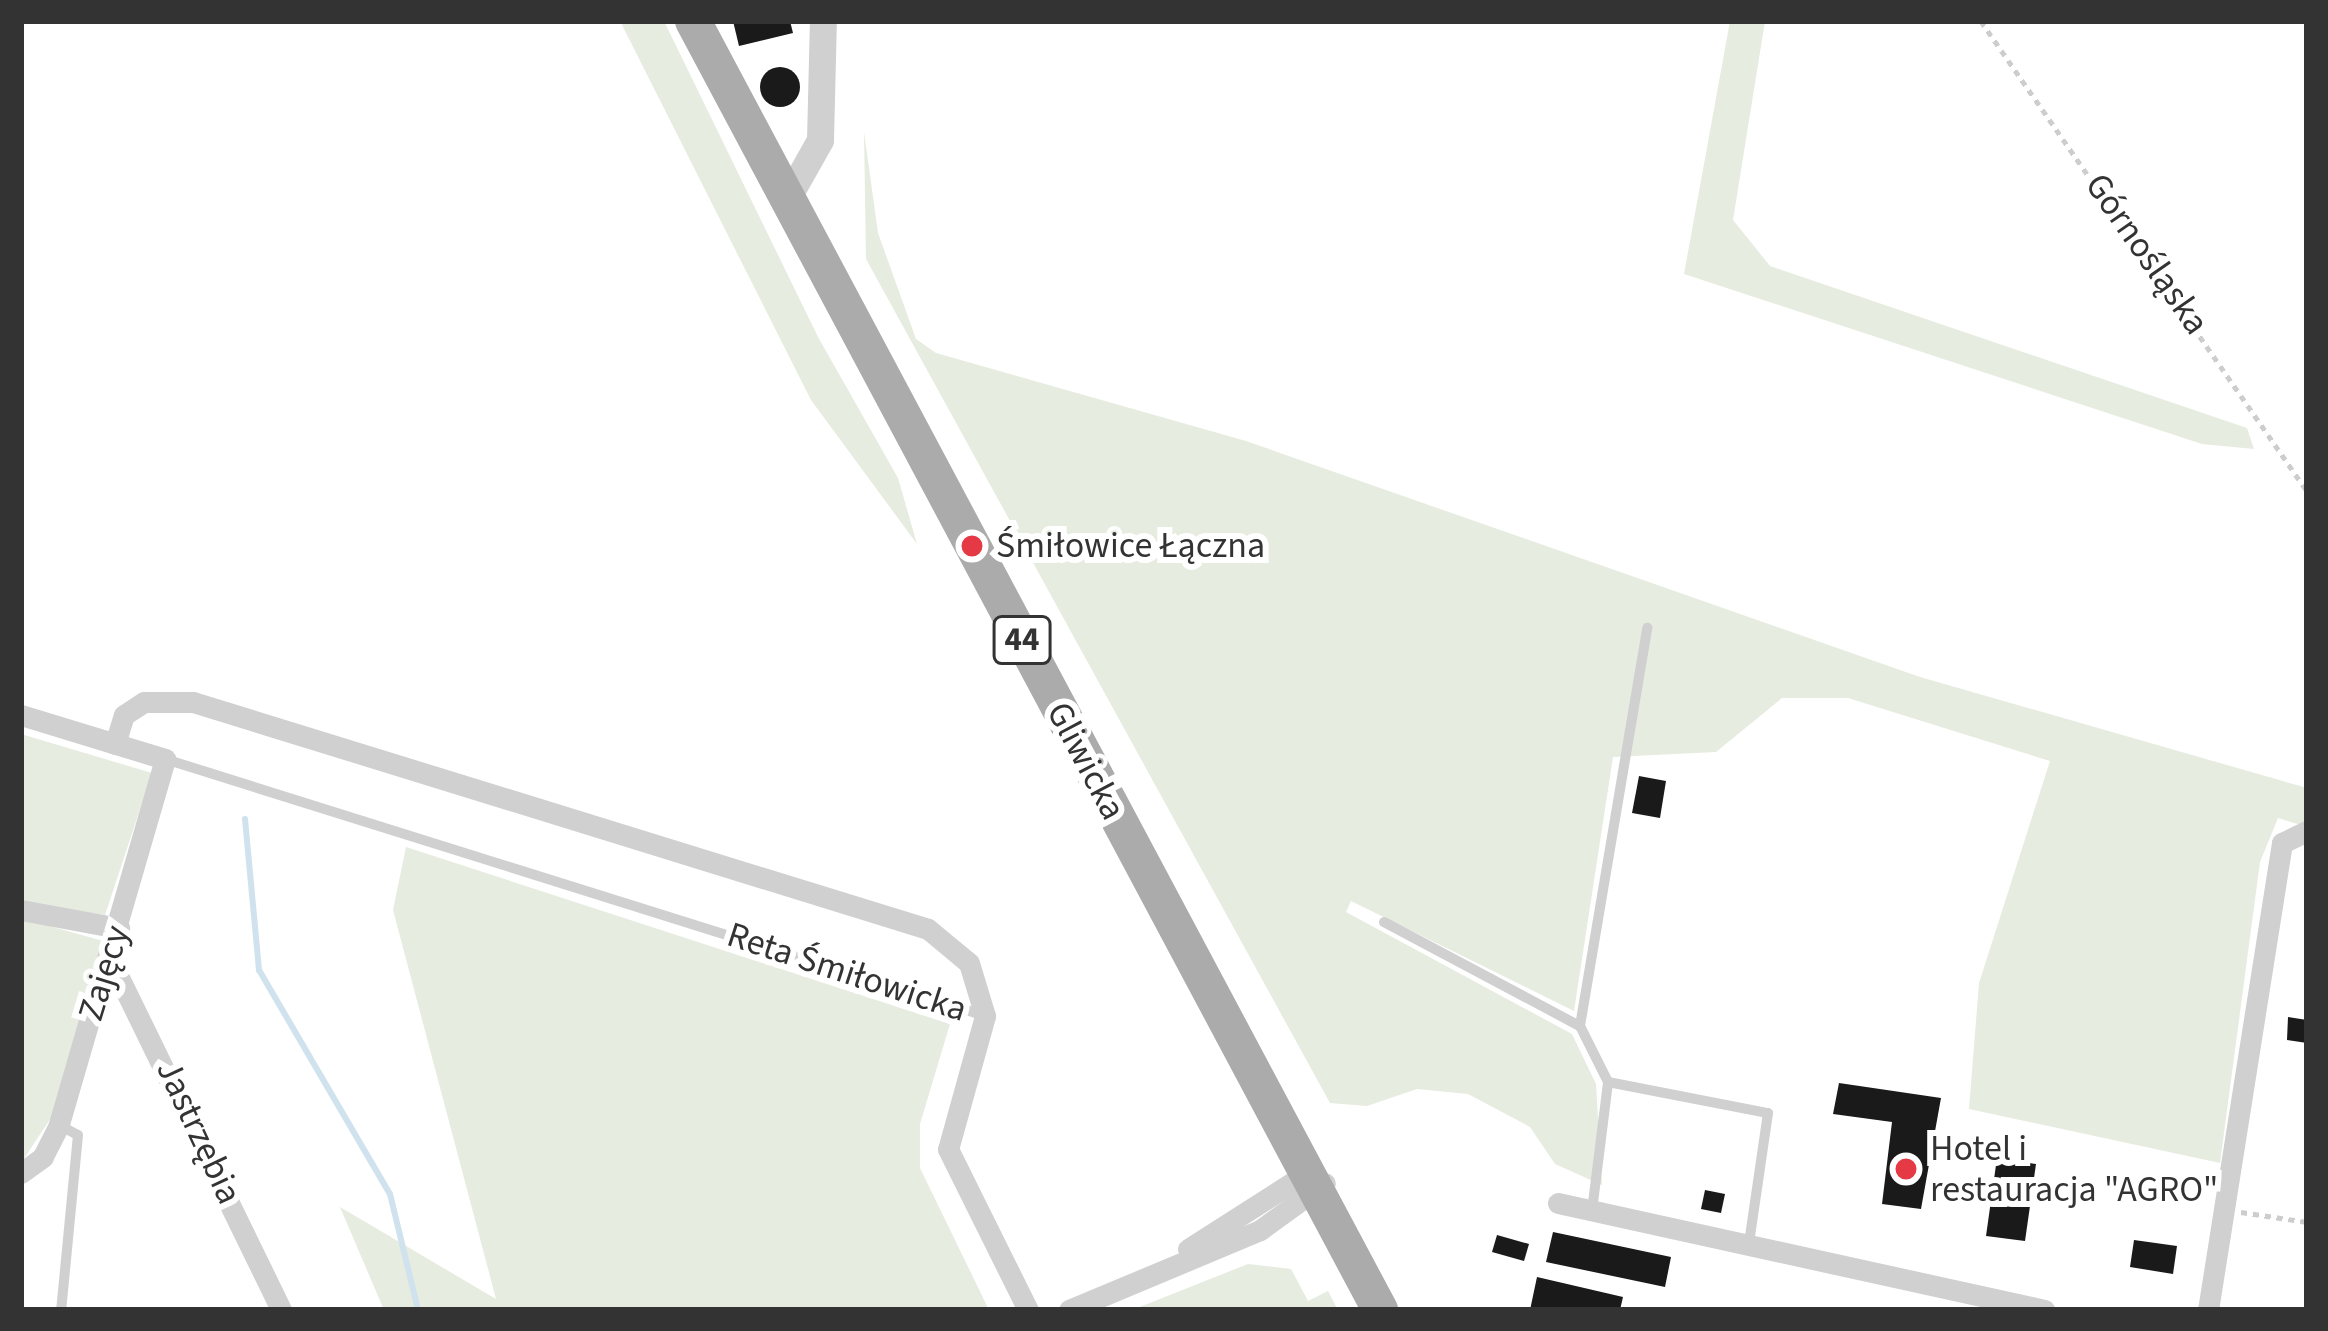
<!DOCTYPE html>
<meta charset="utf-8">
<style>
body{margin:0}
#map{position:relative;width:2328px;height:1331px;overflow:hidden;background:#fff;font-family:"Source Sans 3",sans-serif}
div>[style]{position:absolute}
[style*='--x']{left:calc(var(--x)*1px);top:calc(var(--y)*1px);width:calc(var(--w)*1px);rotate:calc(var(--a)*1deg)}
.green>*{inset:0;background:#e6ecdf}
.stream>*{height:6px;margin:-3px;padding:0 3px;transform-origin:3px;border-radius:3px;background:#cfe2ee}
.building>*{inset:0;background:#1a1a1a}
.round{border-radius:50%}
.path>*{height:4.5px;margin-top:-2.25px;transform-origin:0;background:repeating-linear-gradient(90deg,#cdcdcd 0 6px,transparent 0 12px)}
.service>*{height:10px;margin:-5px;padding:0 5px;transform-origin:5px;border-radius:5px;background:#d0d0d0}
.minor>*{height:21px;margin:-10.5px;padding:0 10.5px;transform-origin:10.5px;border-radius:10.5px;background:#d0d0d0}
.tertiary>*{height:27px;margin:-13.5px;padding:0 13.5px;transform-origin:13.5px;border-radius:13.5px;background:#d0d0d0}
.primary>*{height:36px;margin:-18px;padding:0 18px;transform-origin:18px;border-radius:18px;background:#ababab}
.dots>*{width:33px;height:33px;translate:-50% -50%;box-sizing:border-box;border:6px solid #fff;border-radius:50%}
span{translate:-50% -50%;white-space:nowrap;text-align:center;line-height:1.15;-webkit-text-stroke:12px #fff;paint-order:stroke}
.shield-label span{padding:3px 9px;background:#fff;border:3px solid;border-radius:9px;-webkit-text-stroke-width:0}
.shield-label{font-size:33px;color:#333;font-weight:700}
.street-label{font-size:36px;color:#333}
.poi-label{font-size:36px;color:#333}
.left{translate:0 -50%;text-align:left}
.frame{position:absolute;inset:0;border:24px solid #333;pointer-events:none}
</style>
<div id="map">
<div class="green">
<i style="clip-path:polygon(620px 21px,664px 21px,818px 337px,898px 478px,917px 544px,811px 400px)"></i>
<i style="clip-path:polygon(1730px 21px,1765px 21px,1733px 220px,1770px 266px,2247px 428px,2254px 449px,2202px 444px,1684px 274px)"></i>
<i style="clip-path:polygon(864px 132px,878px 233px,916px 339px,936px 353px,1246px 441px,1920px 677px,2307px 788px,2307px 827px,2278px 818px,2260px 862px,2220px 1163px,1969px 1109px,1979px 983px,2050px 761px,1848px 698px,1782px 698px,1716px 752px,1613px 757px,1574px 1011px,1351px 901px,1346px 912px,1572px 1034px,1596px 1084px,1602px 1185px,1555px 1164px,1530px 1127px,1468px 1094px,1417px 1089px,1367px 1106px,1330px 1103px,866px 259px)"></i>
<i style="clip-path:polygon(21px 734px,152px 773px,105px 915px,21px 903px)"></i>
<i style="clip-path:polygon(406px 847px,950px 1024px,920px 1124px,920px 1168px,989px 1310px,384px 1310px,340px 1207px,496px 1299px,393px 910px)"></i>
<i style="clip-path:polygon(21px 918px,103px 941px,55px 1112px,21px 1163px)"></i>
<i style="clip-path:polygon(1248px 1264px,1291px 1269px,1308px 1301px,1328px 1291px,1338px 1310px,1132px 1310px)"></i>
</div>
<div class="stream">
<i style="--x:245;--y:819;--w:152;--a:84.7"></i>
<i style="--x:259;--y:970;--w:259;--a:59.7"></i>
<i style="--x:390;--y:1194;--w:119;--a:76.4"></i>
</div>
<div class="building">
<i style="clip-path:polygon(733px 21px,790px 21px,793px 33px,739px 46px)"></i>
<i class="round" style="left:760px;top:67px;width:40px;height:40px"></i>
<i style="clip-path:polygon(1639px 776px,1666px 781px,1660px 818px,1632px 813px)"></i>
<i style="clip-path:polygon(2288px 1017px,2307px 1020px,2307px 1043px,2287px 1040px)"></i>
<i style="clip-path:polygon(1839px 1083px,1941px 1098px,1921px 1209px,1882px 1204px,1892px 1122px,1833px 1114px)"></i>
<i style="clip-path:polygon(1997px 1158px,2036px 1164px,2025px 1241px,1986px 1236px)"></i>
<i style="clip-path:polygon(1705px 1190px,1725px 1194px,1721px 1213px,1701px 1209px)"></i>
<i style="clip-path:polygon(1553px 1232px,1671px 1257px,1665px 1287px,1546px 1262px)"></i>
<i style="clip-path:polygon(1497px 1235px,1529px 1244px,1524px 1261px,1492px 1252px)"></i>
<i style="clip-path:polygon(2134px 1240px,2177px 1246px,2173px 1274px,2130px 1267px)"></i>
<i style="clip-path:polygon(1537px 1277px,1623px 1297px,1620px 1310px,1530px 1310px)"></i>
</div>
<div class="path">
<i style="--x:1981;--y:21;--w:572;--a:55.25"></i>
<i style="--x:2241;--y:1212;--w:67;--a:8.6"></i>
</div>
<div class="service">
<i style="--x:165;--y:759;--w:859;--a:17.4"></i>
<i style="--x:1384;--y:922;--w:222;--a:28"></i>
<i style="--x:1580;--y:1026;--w:63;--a:63.4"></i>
<i style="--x:1608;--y:1082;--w:163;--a:11"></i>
<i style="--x:1768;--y:1113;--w:131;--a:98.3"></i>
<i style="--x:1580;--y:1026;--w:404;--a:-80.4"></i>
<i style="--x:59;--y:1125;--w:21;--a:28"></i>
<i style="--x:78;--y:1135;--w:176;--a:95.5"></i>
<i style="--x:1592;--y:1211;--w:130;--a:-82.9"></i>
</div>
<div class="minor">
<i style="--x:21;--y:715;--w:151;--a:17"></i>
<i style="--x:165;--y:759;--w:381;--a:106.2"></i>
<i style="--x:59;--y:1125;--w:36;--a:117"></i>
<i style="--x:43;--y:1157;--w:27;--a:144"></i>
<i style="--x:115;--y:744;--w:30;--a:-73"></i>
<i style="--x:124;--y:715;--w:24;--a:-33"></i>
<i style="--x:144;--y:702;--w:49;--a:0"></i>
<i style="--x:193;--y:702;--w:769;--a:17.16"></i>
<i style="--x:928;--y:929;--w:53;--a:39.7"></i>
<i style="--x:969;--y:963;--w:55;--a:73.2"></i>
<i style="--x:985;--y:1016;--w:138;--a:105.5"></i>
<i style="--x:948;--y:1149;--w:180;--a:63.6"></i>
<i style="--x:21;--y:910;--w:100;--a:10.4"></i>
<i style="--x:111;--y:961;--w:388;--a:64"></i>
<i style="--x:1558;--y:1203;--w:498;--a:12.4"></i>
<i style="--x:1188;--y:1249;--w:148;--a:-32.6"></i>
<i style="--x:1069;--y:1310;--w:207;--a:-22.7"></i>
<i style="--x:1260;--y:1230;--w:80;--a:-35.9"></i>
<i style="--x:2208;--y:1310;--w:473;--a:-81"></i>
<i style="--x:2282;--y:843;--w:28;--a:-26"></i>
</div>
<div class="tertiary">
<i style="--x:788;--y:197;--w:65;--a:-60.7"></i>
<i style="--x:820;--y:140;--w:119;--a:-88.6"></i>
</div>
<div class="primary">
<i style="--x:693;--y:21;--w:1461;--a:61.94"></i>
</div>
<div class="dots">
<i style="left:972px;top:546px;background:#e63946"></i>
<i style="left:1906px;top:1169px;background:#e63946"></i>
</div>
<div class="shield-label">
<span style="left:1022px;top:640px">44</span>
</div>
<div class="street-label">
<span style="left:2147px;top:254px;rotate:55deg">Górnośląska</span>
<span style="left:1086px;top:761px;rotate:62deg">Gliwicka</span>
<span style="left:847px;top:972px;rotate:18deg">Reta Śmiłowicka</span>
<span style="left:104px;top:973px;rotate:-73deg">Zajęcy</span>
<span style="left:199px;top:1132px;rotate:65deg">Jastrzębia</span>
</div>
<div class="poi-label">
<span class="left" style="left:996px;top:546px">Śmiłowice Łączna</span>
<span class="left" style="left:1930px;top:1169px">Hotel i<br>restauracja "AGRO"</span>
</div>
<div class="frame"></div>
</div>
